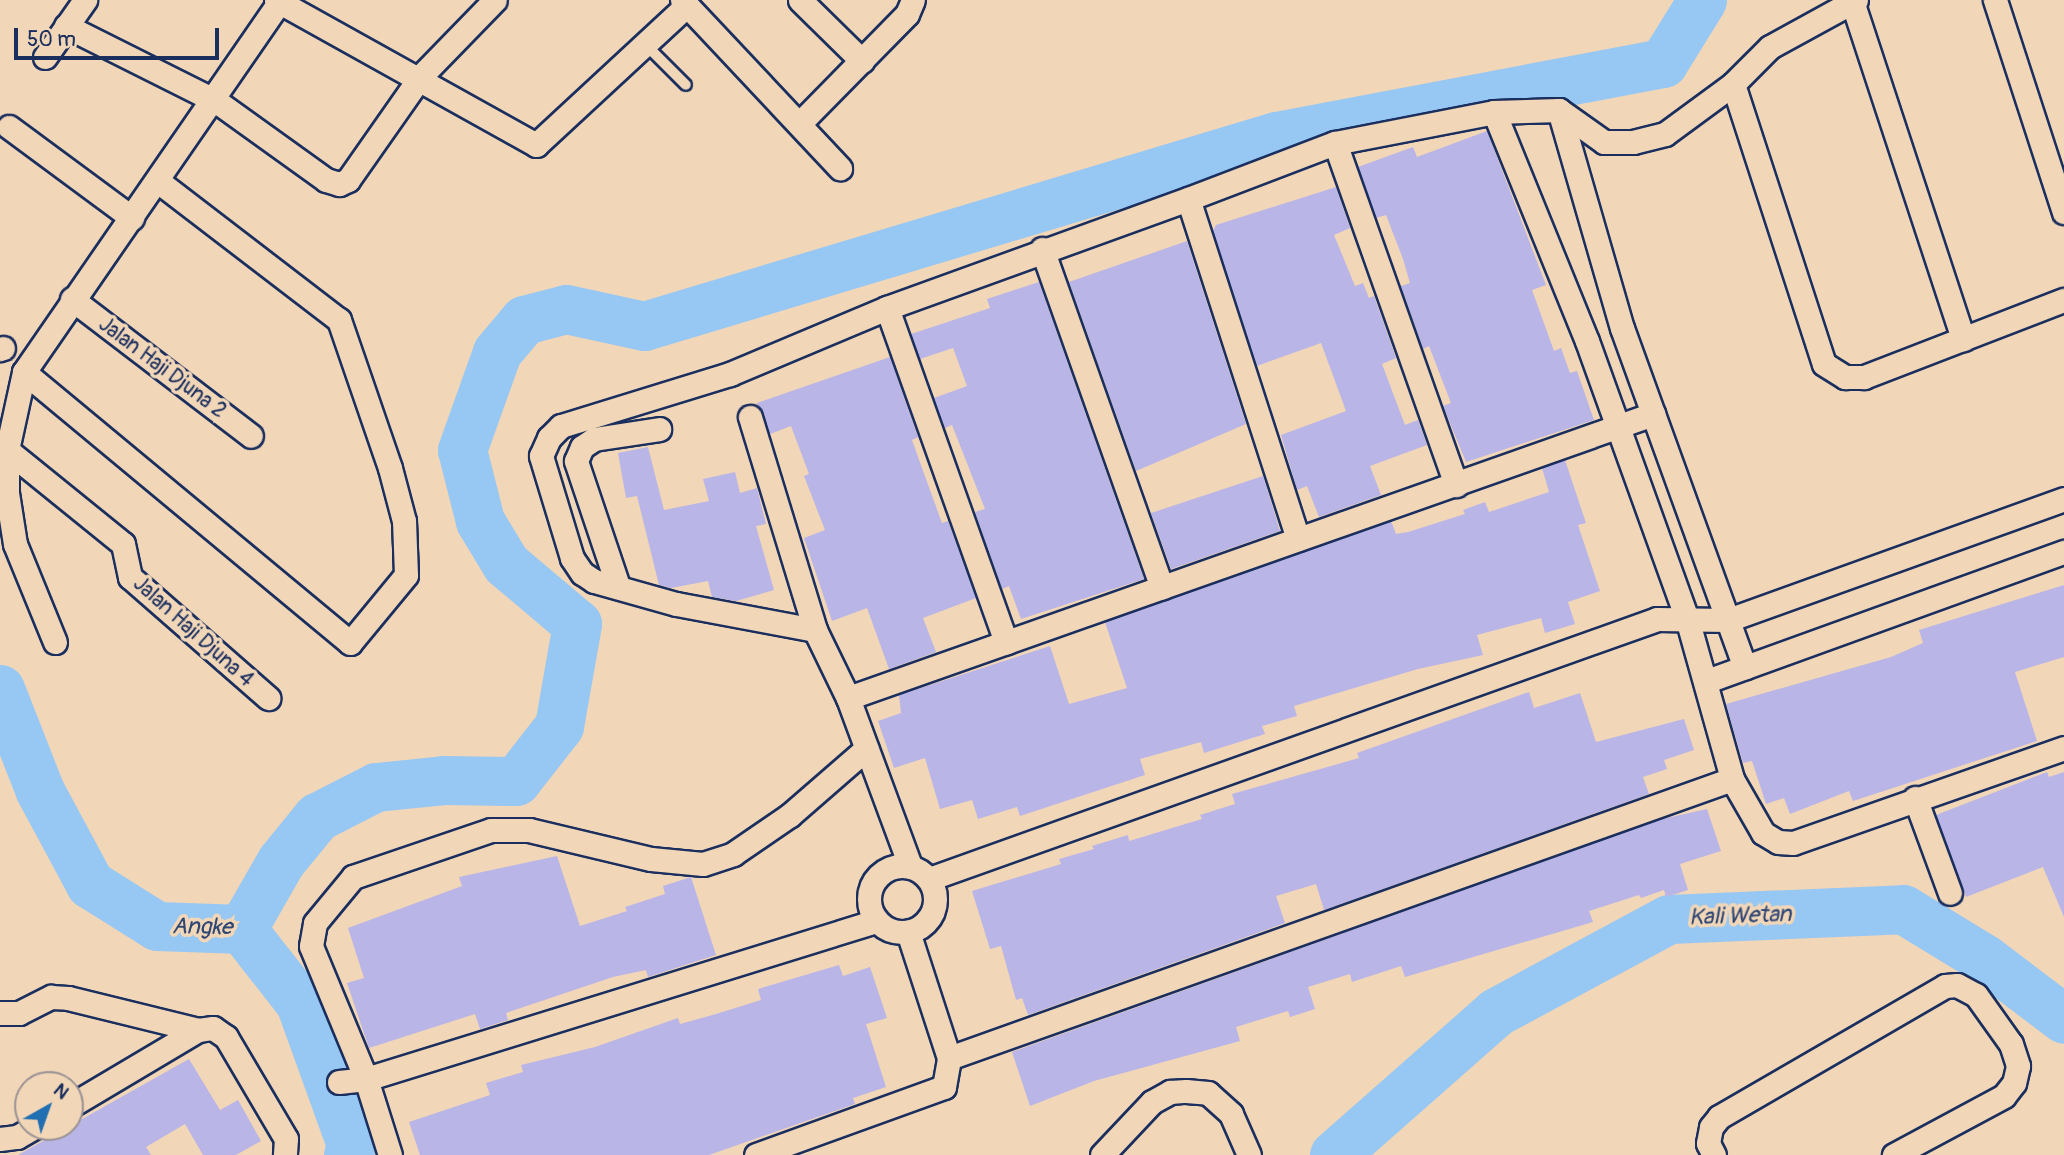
<!DOCTYPE html>
<style>
body{margin:0}
#map{position:relative;width:2064px;height:1155px;overflow:hidden;background:#f1d6b8;font-family:Pangolin,sans-serif}
div>[style]{position:absolute}
[style*='--x']{left:calc(var(--x)*1px);top:calc(var(--y)*1px);width:calc(var(--w)*1px);rotate:calc(var(--a)*1deg)}
.river>*{height:49px;margin:-24.5px;padding:0 24.5px;transform-origin:24.5px;border-radius:24.5px;background:#97c7f3}
.building>*{inset:0;background:#bab5e7}
.roads{filter:drop-shadow(2px 0 #1b2f5e) drop-shadow(-2px 0 #1b2f5e) drop-shadow(0 2px #1b2f5e) drop-shadow(0 -2px #1b2f5e)}
.service>*{height:10px;margin:-5px;padding:0 5px;transform-origin:5px;border-radius:5px;background:#f1d6b8}
.minor>*{height:23px;margin:-11.5px;padding:0 11.5px;transform-origin:11.5px;border-radius:11.5px;background:#f1d6b8}
.minor>.ring{margin:-11.5px;padding:0;box-sizing:content-box;background:none;border:23px solid #f1d6b8;border-radius:50%}
span{translate:-50% -50%;white-space:nowrap;text-align:center;line-height:1.15;-webkit-text-stroke:7px #f1d6b8;paint-order:stroke}
.street-label{font-size:21px;color:#1b2f5e}
.water-label{font-size:23px;color:#2e4674;font-style:italic}
.north{position:absolute;left:14px;top:1071px;width:70px;height:70px;box-sizing:border-box;background:#f1d6b8;border:2px solid #9b9394;border-radius:50%;rotate:40deg;font-size:19px;font-weight:700;line-height:28px;text-align:center;color:#1b2f5e}
.north::after{content:'';display:block;margin:auto;width:24px;height:32px;background:#1f6fb2;clip-path:polygon(50% 0,100% 100%,50% 72%,0 100%)}
.scale{position:absolute;left:14px;top:28px;width:205px;height:32px;box-sizing:border-box;border:4px solid #1b2f5e;border-top:0;padding-left:9px;font-size:21px;line-height:24px;white-space:nowrap;color:#1b2f5e;-webkit-text-stroke:5px #f1d6b8;paint-order:stroke}
</style>
<div id="map">
<div class="river">
<i style="--x:0;--y:689;--w:110;--a:68.6"></i>
<i style="--x:40;--y:791;--w:106;--a:61.7"></i>
<i style="--x:90;--y:884;--w:79;--a:32.1"></i>
<i style="--x:157;--y:926;--w:85;--a:2"></i>
<i style="--x:242;--y:929;--w:78;--a:-60.2"></i>
<i style="--x:281;--y:861;--w:57;--a:-50.7"></i>
<i style="--x:317;--y:817;--w:66;--a:-27"></i>
<i style="--x:376;--y:787;--w:68;--a:-5.9"></i>
<i style="--x:444;--y:780;--w:72;--a:0.8"></i>
<i style="--x:516;--y:781;--w:70;--a:-52"></i>
<i style="--x:559;--y:726;--w:104;--a:-80"></i>
<i style="--x:577;--y:624;--w:93;--a:-139.8"></i>
<i style="--x:506;--y:564;--w:50;--a:-121.2"></i>
<i style="--x:480;--y:521;--w:73;--a:-104.2"></i>
<i style="--x:462;--y:450;--w:104;--a:-70.3"></i>
<i style="--x:497;--y:352;--w:42;--a:-49.8"></i>
<i style="--x:524;--y:320;--w:43;--a:-14.7"></i>
<i style="--x:566;--y:309;--w:80;--a:12.3"></i>
<i style="--x:644;--y:326;--w:660;--a:-16.73"></i>
<i style="--x:1276;--y:136;--w:394;--a:-10.7"></i>
<i style="--x:1663;--y:63;--w:74;--a:-58.2"></i>
<i style="--x:242;--y:929;--w:94;--a:51.9"></i>
<i style="--x:300;--y:1003;--w:151;--a:70.2"></i>
<i style="--x:351;--y:1145;--w:10;--a:107"></i>
<i style="--x:1334;--y:1155;--w:216;--a:-41.4"></i>
<i style="--x:1496;--y:1012;--w:196;--a:-28.3"></i>
<i style="--x:1669;--y:919;--w:234;--a:-2.4"></i>
<i style="--x:1903;--y:909;--w:96;--a:31.4"></i>
<i style="--x:1985;--y:959;--w:99;--a:37.2"></i>
</div>
<div class="building">
<i style="clip-path:polygon(1487px 131px,1546px 285px,1532px 290px,1554px 351px,1561px 348px,1570px 373px,1577px 371px,1594px 420px,1466px 462px,1443px 406px,1451px 403px,1429px 346px,1423px 349px,1401px 286px,1410px 283px,1403px 259px,1386px 215px,1376px 218px,1358px 167px,1413px 147px,1417px 157px)"></i>
<i style="clip-path:polygon(1336px 187px,1350px 228px,1334px 235px,1355px 286px,1363px 283px,1369px 298px,1374px 296px,1396px 358px,1382px 364px,1405px 425px,1418px 420px,1427px 445px,1370px 466px,1381px 495px,1319px 517px,1307px 486px,1297px 490px,1281px 435px,1346px 411px,1321px 343px,1257px 366px,1213px 231px,1216px 225px)"></i>
<i style="clip-path:polygon(1187px 241px,1246px 424px,1136px 471px,1069px 282px)"></i>
<i style="clip-path:polygon(1039px 282px,1144px 579px,1021px 619px,1009px 586px,1002px 589px,975px 512px,985px 509px,952px 425px,945px 428px,934px 398px,967px 386px,953px 348px,920px 359px,911px 334px,990px 308px,987px 299px)"></i>
<i style="clip-path:polygon(890px 357px,918px 437px,912px 440px,922px 468px,942px 523px,948px 521px,976px 598px,923px 618px,936px 652px,889px 669px,867px 608px,832px 621px,804px 538px,825px 530px,804px 476px,809px 474px,791px 426px,770px 434px,757px 403px)"></i>
<i style="clip-path:polygon(648px 447px,664px 510px,709px 501px,703px 479px,735px 472px,740px 493px,757px 488px,766px 524px,756px 526px,774px 590px,736px 601px,712px 597px,708px 581px,671px 588px,659px 585px,637px 496px,626px 498px,618px 453px)"></i>
<i style="clip-path:polygon(1565px 460px,1586px 523px,1578px 525px,1600px 591px,1568px 602px,1575px 624px,1545px 633px,1541px 618px,1477px 635px,1483px 655px,1418px 669px,1294px 706px,1297px 716px,1262px 726px,1265px 734px,1204px 753px,1201px 742px,1140px 759px,1145px 775px,1020px 816px,1017px 807px,978px 819px,972px 800px,940px 809px,925px 758px,894px 768px,878px 721px,901px 713px,899px 695px,1050px 646px,1069px 704px,1127px 688px,1105px 622px,1391px 521px,1396px 534px,1408px 532px,1465px 514px,1463px 510px,1485px 502px,1489px 512px,1549px 492px,1542px 468px)"></i>
<i style="clip-path:polygon(1263px 476px,1280px 531px,1171px 569px,1151px 513px)"></i>
<i style="clip-path:polygon(2064px 585px,2064px 657px,2015px 672px,2037px 741px,1853px 801px,1849px 791px,1790px 814px,1784px 798px,1766px 804px,1752px 761px,1743px 763px,1726px 704px,1891px 657px,1923px 643px,1919px 630px)"></i>
<i style="clip-path:polygon(1529px 692px,1534px 708px,1580px 693px,1596px 742px,1684px 719px,1694px 750px,1664px 760px,1667px 769px,1643px 777px,1649px 794px,1324px 910px,1316px 884px,1276px 896px,1285px 923px,1028px 1015px,1022px 998px,1016px 1000px,1001px 946px,990px 949px,972px 891px,1061px 864px,1059px 859px,1094px 849px,1092px 846px,1128px 835px,1129px 841px,1202px 819px,1200px 815px,1235px 804px,1232px 794px,1359px 758px,1357px 753px)"></i>
<i style="clip-path:polygon(2047px 772px,2049px 777px,2064px 772px,2064px 917px,2043px 867px,1966px 897px,1936px 815px)"></i>
<i style="clip-path:polygon(1707px 809px,1721px 851px,1680px 864px,1688px 890px,1666px 897px,1664px 890px,1641px 898px,1639px 895px,1589px 911px,1593px 922px,1405px 977px,1401px 966px,1352px 982px,1350px 974px,1308px 987px,1315px 1009px,1290px 1017px,1288px 1011px,1236px 1027px,1240px 1041px,1094px 1081px,1030px 1106px,1012px 1052px,1658px 820px)"></i>
<i style="clip-path:polygon(557px 856px,580px 926px,627px 911px,625px 907px,665px 894px,663px 886px,691px 877px,716px 955px,648px 977px,646px 970px,613px 977px,506px 1013px,508px 1020px,480px 1029px,475px 1014px,369px 1048px,347px 983px,364px 978px,348px 928px,462px 886px,459px 877px)"></i>
<i style="clip-path:polygon(839px 965px,843px 976px,870px 967px,887px 1018px,866px 1024px,886px 1087px,853px 1098px,855px 1104px,709px 1155px,420px 1155px,409px 1122px,490px 1095px,486px 1083px,523px 1072px,521px 1065px,595px 1047px,678px 1018px,680px 1024px,716px 1014px,761px 1000px,758px 989px)"></i>
<i style="clip-path:polygon(189px 1059px,220px 1110px,238px 1100px,261px 1141px,236px 1155px,203px 1155px,185px 1124px,146px 1147px,151px 1155px,18px 1155px)"></i>
</div>
<div class="roads">
<div class="service">
<i style="--x:644;--y:43;--w:59;--a:45"></i>
</div>
<div class="minor">
<i style="--x:276;--y:0;--w:298;--a:29.1"></i>
<i style="--x:536;--y:145;--w:206;--a:-42.8"></i>
<i style="--x:682;--y:0;--w:231;--a:46.8"></i>
<i style="--x:800;--y:0;--w:87;--a:44.5"></i>
<i style="--x:1995;--y:0;--w:223;--a:72"></i>
<i style="--x:1852;--y:1;--w:356;--a:71.8"></i>
<i style="--x:66;--y:26;--w:168;--a:26.6"></i>
<i style="--x:216;--y:101;--w:135;--a:35.7"></i>
<i style="--x:326;--y:180;--w:14;--a:17"></i>
<i style="--x:339;--y:184;--w:10;--a:-24"></i>
<i style="--x:348;--y:180;--w:126;--a:-55"></i>
<i style="--x:420;--y:77;--w:107;--a:-45.8"></i>
<i style="--x:45;--y:57;--w:70;--a:-54.9"></i>
<i style="--x:1733;--y:84;--w:294;--a:72"></i>
<i style="--x:1824;--y:364;--w:25;--a:32"></i>
<i style="--x:1845;--y:377;--w:19;--a:0"></i>
<i style="--x:1864;--y:377;--w:214;--a:-21.1"></i>
<i style="--x:1559;--y:110;--w:227;--a:73.9"></i>
<i style="--x:1622;--y:328;--w:361;--a:70.1"></i>
<i style="--x:1494;--y:112;--w:247;--a:67.9"></i>
<i style="--x:1587;--y:341;--w:299;--a:70.2"></i>
<i style="--x:1688;--y:622;--w:163;--a:74.3"></i>
<i style="--x:1732;--y:779;--w:62;--a:60.1"></i>
<i style="--x:1763;--y:833;--w:17;--a:31"></i>
<i style="--x:1778;--y:842;--w:15;--a:4"></i>
<i style="--x:1793;--y:843;--w:287;--a:-19.3"></i>
<i style="--x:799;--y:124;--w:154;--a:-45.5"></i>
<i style="--x:907;--y:14;--w:15;--a:-67"></i>
<i style="--x:9;--y:127;--w:153;--a:36.5"></i>
<i style="--x:1335;--y:143;--w:363;--a:70.5"></i>
<i style="--x:1042;--y:249;--w:359;--a:70.5"></i>
<i style="--x:72;--y:299;--w:225;--a:37.4"></i>
<i style="--x:887;--y:308;--w:355;--a:70.4"></i>
<i style="--x:0;--y:349;--w:3;--a:-18"></i>
<i style="--x:24;--y:372;--w:424;--a:39.7"></i>
<i style="--x:350;--y:643;--w:88;--a:-50.5"></i>
<i style="--x:406;--y:575;--w:54;--a:-92.1"></i>
<i style="--x:404;--y:521;--w:55;--a:-104.8"></i>
<i style="--x:390;--y:468;--w:157;--a:-109"></i>
<i style="--x:339;--y:320;--w:227;--a:-142.5"></i>
<i style="--x:750;--y:417;--w:223;--a:73"></i>
<i style="--x:815;--y:630;--w:76;--a:64.1"></i>
<i style="--x:848;--y:698;--w:179;--a:69.7"></i>
<i style="--x:7;--y:450;--w:149;--a:39"></i>
<i style="--x:123;--y:544;--w:34;--a:78"></i>
<i style="--x:130;--y:577;--w:184;--a:41.2"></i>
<i style="--x:1298;--y:539;--w:357;--a:-107.9"></i>
<i style="--x:1188;--y:199;--w:157;--a:-20.9"></i>
<i style="--x:1335;--y:143;--w:162;--a:-11"></i>
<i style="--x:1494;--y:112;--w:65;--a:-1.8"></i>
<i style="--x:1559;--y:110;--w:55;--a:35.4"></i>
<i style="--x:1604;--y:142;--w:29;--a:0"></i>
<i style="--x:1633;--y:142;--w:33;--a:-14"></i>
<i style="--x:1665;--y:134;--w:84;--a:-36.3"></i>
<i style="--x:1733;--y:84;--w:52;--a:-45"></i>
<i style="--x:1770;--y:47;--w:98;--a:-28.7"></i>
<i style="--x:618;--y:586;--w:132;--a:-108.6"></i>
<i style="--x:576;--y:461;--w:15;--a:-67"></i>
<i style="--x:582;--y:447;--w:14;--a:-34"></i>
<i style="--x:594;--y:439;--w:66;--a:-8.7"></i>
<i style="--x:815;--y:630;--w:141;--a:-169.4"></i>
<i style="--x:676;--y:604;--w:85;--a:-164.3"></i>
<i style="--x:594;--y:581;--w:14;--a:-146"></i>
<i style="--x:582;--y:573;--w:18;--a:-124"></i>
<i style="--x:572;--y:558;--w:107;--a:-106.9"></i>
<i style="--x:541;--y:456;--w:20;--a:-66"></i>
<i style="--x:549;--y:438;--w:17;--a:-45"></i>
<i style="--x:561;--y:426;--w:177;--a:-17.1"></i>
<i style="--x:730;--y:374;--w:170;--a:-22.8"></i>
<i style="--x:887;--y:308;--w:320;--a:-19.9"></i>
<i style="--x:55;--y:642;--w:106;--a:-112.2"></i>
<i style="--x:15;--y:544;--w:52;--a:-98.9"></i>
<i style="--x:7;--y:493;--w:43;--a:-90"></i>
<i style="--x:7;--y:450;--w:80;--a:-77.7"></i>
<i style="--x:24;--y:372;--w:452;--a:-55.4"></i>
<i style="--x:1707;--y:681;--w:380;--a:-19.9"></i>
<i style="--x:848;--y:698;--w:854;--a:-19.43"></i>
<i style="--x:1915;--y:798;--w:101;--a:69.8"></i>
<i class="ring" style="left:869px;top:866px;width:43px;height:43px"></i>
<i style="--x:929;--y:879;--w:773;--a:-19.65"></i>
<i style="--x:1657;--y:619;--w:71;--a:0.8"></i>
<i style="--x:1728;--y:620;--w:357;--a:-19.8"></i>
<i style="--x:0;--y:1013;--w:19;--a:0"></i>
<i style="--x:19;--y:1013;--w:36;--a:-27"></i>
<i style="--x:51;--y:997;--w:17;--a:3"></i>
<i style="--x:68;--y:998;--w:134;--a:13.8"></i>
<i style="--x:949;--y:1058;--w:831;--a:-19.61"></i>
<i style="--x:339;--y:1082;--w:27;--a:-6"></i>
<i style="--x:366;--y:1079;--w:534;--a:-17.21"></i>
<i style="--x:70;--y:1106;--w:149;--a:-30.7"></i>
<i style="--x:198;--y:1030;--w:15;--a:-8"></i>
<i style="--x:213;--y:1028;--w:16;--a:35"></i>
<i style="--x:226;--y:1037;--w:118;--a:59.5"></i>
<i style="--x:286;--y:1139;--w:16;--a:94"></i>
<i style="--x:0;--y:1139;--w:17;--a:-7"></i>
<i style="--x:17;--y:1137;--w:20;--a:-30"></i>
<i style="--x:390;--y:1155;--w:80;--a:-107.5"></i>
<i style="--x:366;--y:1079;--w:144;--a:-112.5"></i>
<i style="--x:311;--y:946;--w:23;--a:-80"></i>
<i style="--x:315;--y:923;--w:60;--a:-50.4"></i>
<i style="--x:353;--y:877;--w:146;--a:-18.8"></i>
<i style="--x:491;--y:830;--w:38;--a:0"></i>
<i style="--x:529;--y:830;--w:125;--a:13.4"></i>
<i style="--x:651;--y:859;--w:52;--a:5.5"></i>
<i style="--x:703;--y:864;--w:32;--a:-18"></i>
<i style="--x:733;--y:854;--w:69;--a:-34.4"></i>
<i style="--x:790;--y:815;--w:101;--a:-41"></i>
<i style="--x:756;--y:1155;--w:200;--a:-19.9"></i>
<i style="--x:944;--y:1087;--w:29;--a:-80"></i>
<i style="--x:949;--y:1058;--w:133;--a:-108"></i>
<i style="--x:1102;--y:1155;--w:73;--a:-46.7"></i>
<i style="--x:1152;--y:1102;--w:21;--a:-29"></i>
<i style="--x:1170;--y:1092;--w:16;--a:-4"></i>
<i style="--x:1186;--y:1091;--w:22;--a:5"></i>
<i style="--x:1208;--y:1093;--w:31;--a:42"></i>
<i style="--x:1231;--y:1114;--w:45;--a:66.3"></i>
<i style="--x:1714;--y:1155;--w:13;--a:-117"></i>
<i style="--x:1708;--y:1143;--w:16;--a:-79"></i>
<i style="--x:1711;--y:1127;--w:13;--a:-51"></i>
<i style="--x:1719;--y:1117;--w:261;--a:-30.1"></i>
<i style="--x:1945;--y:986;--w:12;--a:-5"></i>
<i style="--x:1957;--y:985;--w:21;--a:28"></i>
<i style="--x:1976;--y:995;--w:60;--a:54.5"></i>
<i style="--x:2011;--y:1044;--w:23;--a:72"></i>
<i style="--x:2018;--y:1066;--w:17;--a:103"></i>
<i style="--x:2014;--y:1083;--w:16;--a:128"></i>
<i style="--x:2004;--y:1096;--w:125;--a:151.8"></i>
</div>
</div>
<div class="street-label">
<span style="left:162px;top:368px;rotate:37deg">Jalan Haji Djuna 2</span>
<span style="left:193px;top:632px;rotate:42deg">Jalan Haji Djuna 4</span>
</div>
<div class="water-label">
<span style="left:1740px;top:916px;rotate:-2deg">Kali Wetan</span>
<span style="left:202px;top:927px;rotate:1deg">Angke</span>
</div>
<div class="north">N</div>
<div class="scale">50 m</div>
</div>
